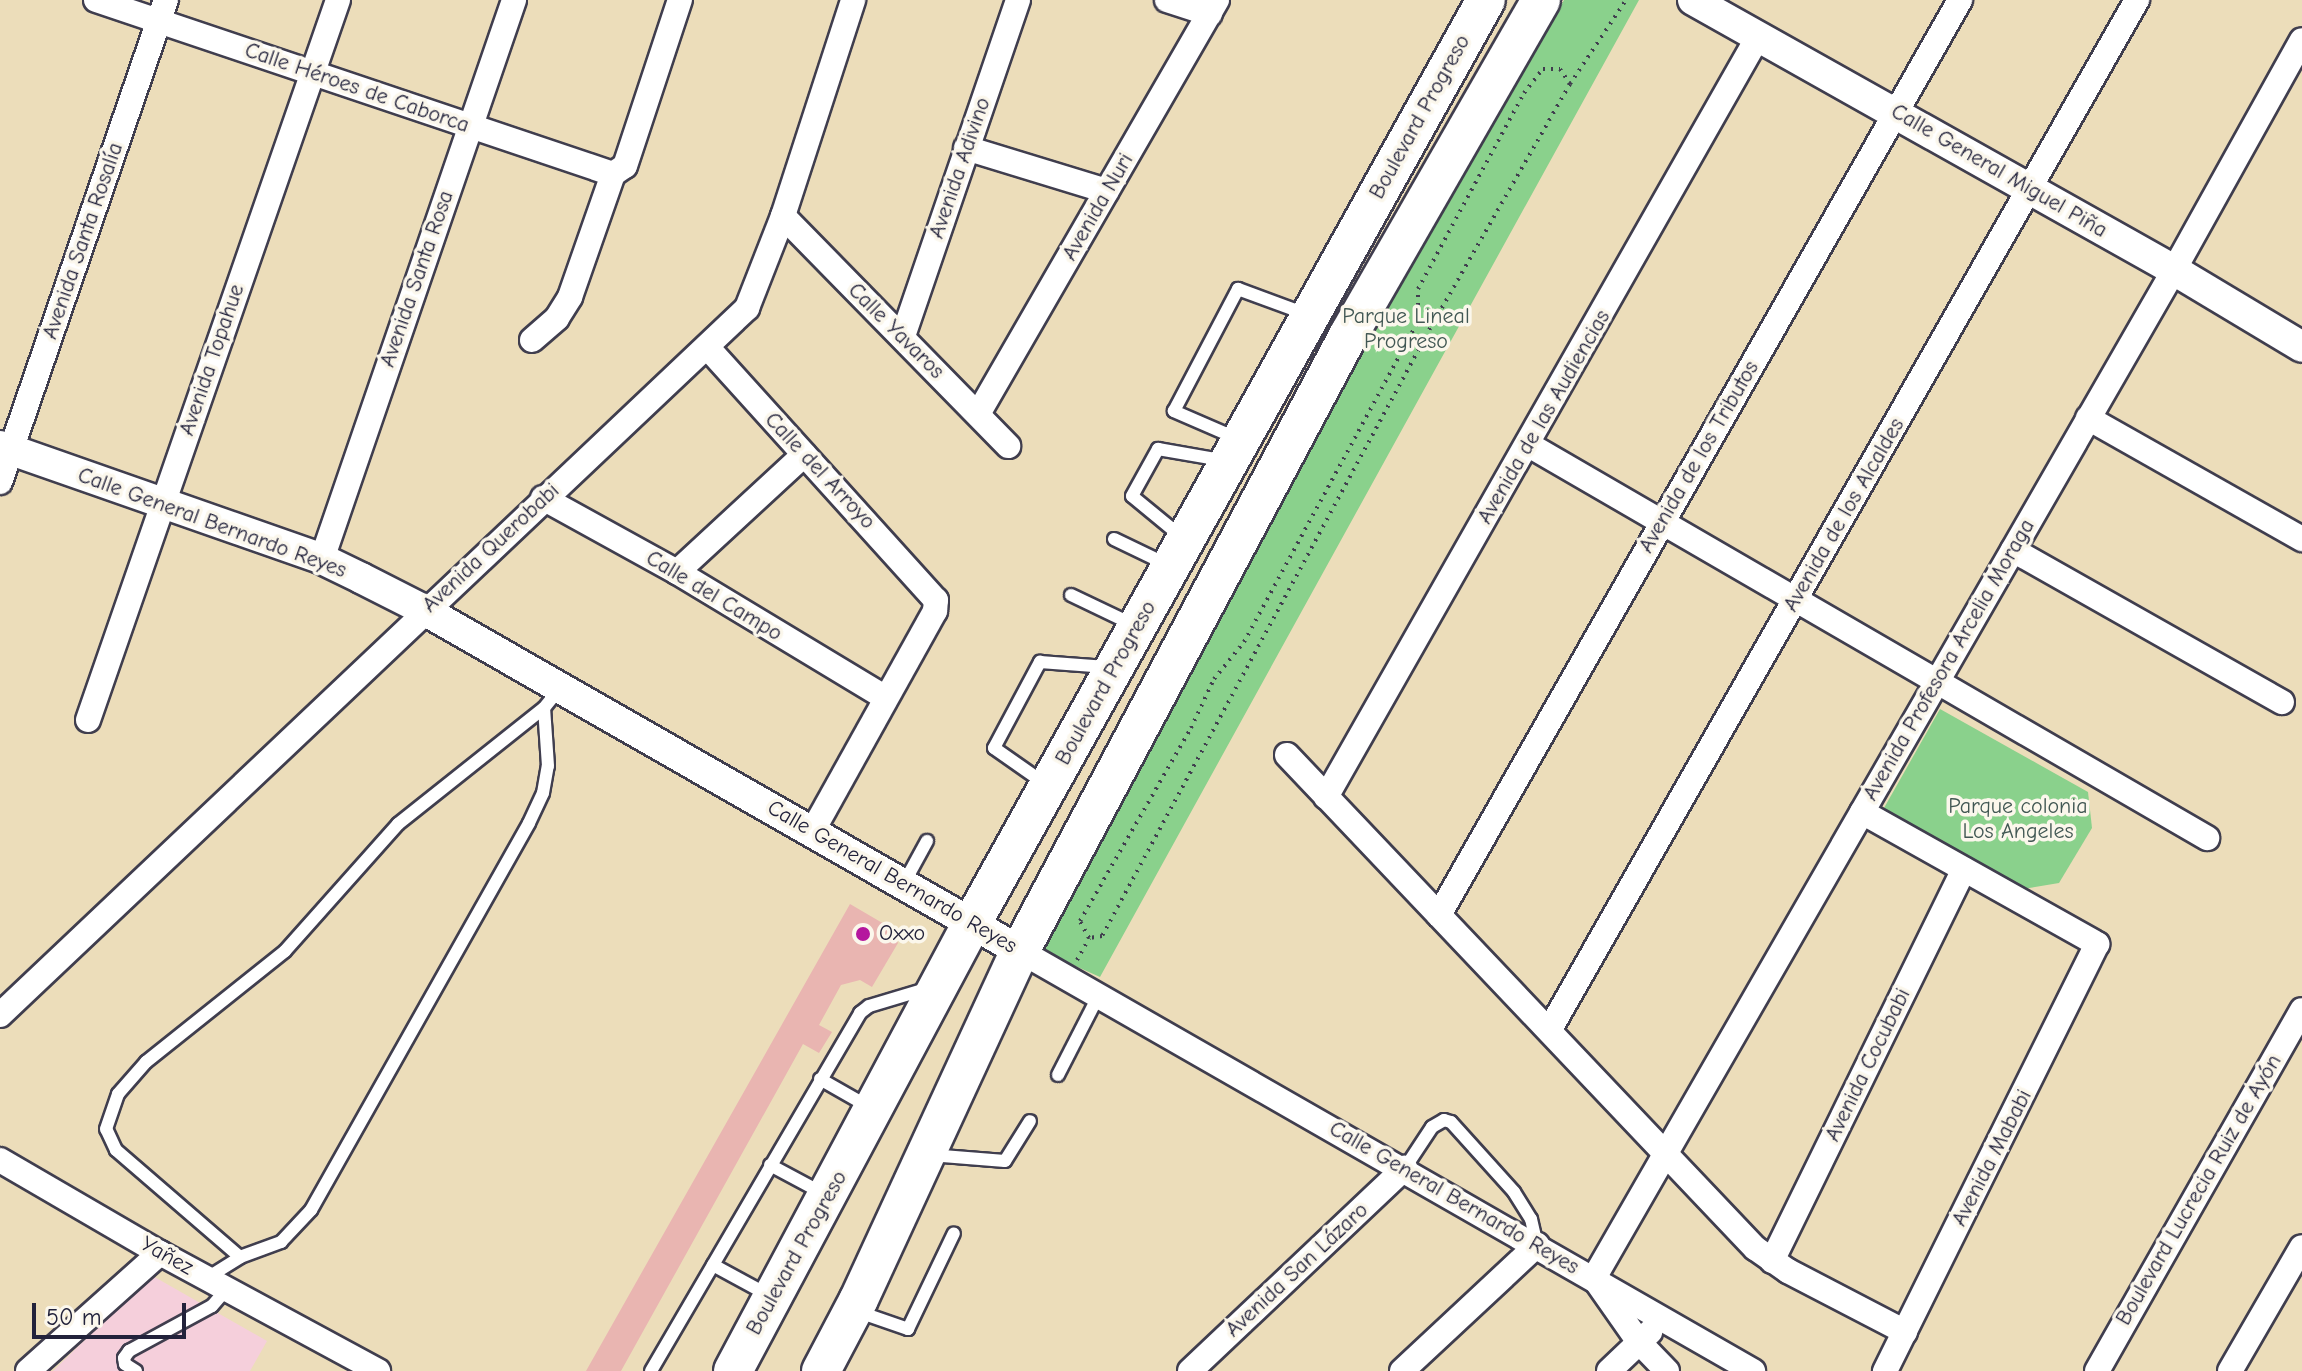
<!DOCTYPE html>
<meta charset="utf-8">
<style>
body{margin:0}
#map{position:relative;width:2302px;height:1371px;overflow:hidden;background:#ecddba;font-family:"Comic Neue",sans-serif}
div>[style]{position:absolute}
[style*='--x']{left:calc(var(--x)*1px);top:calc(var(--y)*1px);width:calc(var(--w)*1px);rotate:calc(var(--a)*1deg)}
.built>*{inset:0;background:#f5cfdb}
.green>*{inset:0;background:#8ad18c}
.building>*{inset:0;background:#e9b5b1}
.path>*{height:4px;margin-top:-2px;transform-origin:0;background:repeating-linear-gradient(90deg,#403e4e 0 2px,transparent 0 8px)}
.roads{filter:drop-shadow(2px 0 #403e4e) drop-shadow(-2px 0 #403e4e) drop-shadow(0 2px #403e4e) drop-shadow(0 -2px #403e4e)}
.service>*{height:12px;margin:-6px;padding:0 6px;transform-origin:6px;border-radius:6px;background:#fff}
.minor>*{height:24px;margin:-12px;padding:0 12px;transform-origin:12px;border-radius:12px;background:#fff}
.tertiary>*{height:30px;margin:-15px;padding:0 15px;transform-origin:15px;border-radius:15px;background:#fff}
.primary>*{height:38px;margin:-19px;padding:0 19px;transform-origin:19px;border-radius:19px;background:#fff}
.dots>*{width:22px;height:22px;translate:-50% -50%;box-sizing:border-box;border:4px solid #fbf7ec;border-radius:50%}
span{translate:-50% -50%;white-space:nowrap;text-align:center;line-height:1.15;-webkit-text-stroke:7px #fbf7ec;paint-order:stroke}
.street-label{font-size:22px;color:#22223b}
.park-label{font-size:22px;color:#415753}
.poi-label{font-size:22px;color:#22223b}
.left{translate:0 -50%;text-align:left}
.scale{position:absolute;left:32px;top:1303px;width:154px;height:36px;box-sizing:border-box;border:4px solid #22223b;border-top:0;padding-left:10px;font-size:24px;line-height:28px;white-space:nowrap;color:#22223b;-webkit-text-stroke:6px #fbf7ec;paint-order:stroke}
</style>
<div id="map">
<div class="built">
<i style="clip-path:polygon(151px 1275px,267px 1341px,250px 1371px,53px 1371px)"></i>
</div>
<div class="green">
<i style="clip-path:polygon(1564px 0,1639px 0,1100px 977px,1035px 948px,1368px 301px,1509px 94px)"></i>
<i style="clip-path:polygon(1940px 709px,2088px 792px,2092px 828px,2059px 883px,2023px 889px,1884px 808px)"></i>
</div>
<div class="building">
<i style="clip-path:polygon(850px 904px,891px 928px,898px 943px,872px 987px,860px 980px,841px 985px,819px 1025px,832px 1032px,819px 1053px,803px 1044px,621px 1371px,586px 1371px)"></i>
</div>
<div class="path">
<i style="--x:1543;--y:69;--w:17;--a:0"></i>
<i style="--x:1560;--y:69;--w:18;--a:56"></i>
<i style="--x:1570;--y:84;--w:273;--a:119.8"></i>
<i style="--x:1434;--y:321;--w:699;--a:118.36"></i>
<i style="--x:1102;--y:936;--w:13;--a:171"></i>
<i style="--x:1089;--y:938;--w:19;--a:-118"></i>
<i style="--x:1080;--y:921;--w:223;--a:-60.1"></i>
<i style="--x:1191;--y:728;--w:54;--a:-64.9"></i>
<i style="--x:1214;--y:679;--w:48;--a:-51"></i>
<i style="--x:1244;--y:642;--w:365;--a:-61.5"></i>
<i style="--x:1418;--y:321;--w:32;--a:-90"></i>
<i style="--x:1418;--y:289;--w:223;--a:-61.6"></i>
<i style="--x:1524;--y:93;--w:31;--a:-52"></i>
<i style="--x:1570;--y:84;--w:101;--a:-56.3"></i>
<i style="--x:1077;--y:960;--w:25;--a:-61"></i>
</div>
<div class="roads">
<div class="service">
<i style="--x:1236;--y:438;--w:68;--a:-156.5"></i>
<i style="--x:1174;--y:411;--w:138;--a:-62.3"></i>
<i style="--x:1238;--y:289;--w:72;--a:20.2"></i>
<i style="--x:1183;--y:538;--w:66;--a:-140.5"></i>
<i style="--x:1132;--y:496;--w:54;--a:-61"></i>
<i style="--x:1158;--y:449;--w:65;--a:9.8"></i>
<i style="--x:1114;--y:539;--w:60;--a:25.7"></i>
<i style="--x:1071;--y:595;--w:70;--a:25.5"></i>
<i style="--x:1044;--y:783;--w:61;--a:-145"></i>
<i style="--x:994;--y:748;--w:98;--a:-61.9"></i>
<i style="--x:1040;--y:662;--w:67;--a:4.3"></i>
<i style="--x:904;--y:883;--w:48;--a:-61.3"></i>
<i style="--x:1058;--y:1075;--w:88;--a:-62.9"></i>
<i style="--x:820;--y:1079;--w:56;--a:29.7"></i>
<i style="--x:930;--y:1155;--w:75;--a:4.6"></i>
<i style="--x:1005;--y:1161;--w:47;--a:-58"></i>
<i style="--x:770;--y:1165;--w:61;--a:28.2"></i>
<i style="--x:1405;--y:1168;--w:49;--a:-56.6"></i>
<i style="--x:1432;--y:1127;--w:14;--a:-30"></i>
<i style="--x:1444;--y:1120;--w:7;--a:16"></i>
<i style="--x:1451;--y:1122;--w:94;--a:48"></i>
<i style="--x:1514;--y:1192;--w:32;--a:58"></i>
<i style="--x:1531;--y:1219;--w:27;--a:77"></i>
<i style="--x:240;--y:1257;--w:44;--a:-20.1"></i>
<i style="--x:281;--y:1242;--w:44;--a:-46.8"></i>
<i style="--x:311;--y:1210;--w:444;--a:-60.6"></i>
<i style="--x:529;--y:823;--w:33;--a:-65"></i>
<i style="--x:543;--y:793;--w:27;--a:-80"></i>
<i style="--x:548;--y:766;--w:58;--a:-93.9"></i>
<i style="--x:713;--y:1265;--w:65;--a:28.5"></i>
<i style="--x:207;--y:1278;--w:39;--a:-32"></i>
<i style="--x:240;--y:1257;--w:164;--a:-139.2"></i>
<i style="--x:116;--y:1150;--w:23;--a:-115"></i>
<i style="--x:106;--y:1129;--w:37;--a:-71"></i>
<i style="--x:118;--y:1094;--w:43;--a:-48.8"></i>
<i style="--x:146;--y:1062;--w:178;--a:-38.6"></i>
<i style="--x:285;--y:951;--w:170;--a:-48.3"></i>
<i style="--x:398;--y:824;--w:186;--a:-38.5"></i>
<i style="--x:544;--y:708;--w:26;--a:-51"></i>
<i style="--x:859;--y:1312;--w:52;--a:19.1"></i>
<i style="--x:908;--y:1329;--w:106;--a:-64.4"></i>
<i style="--x:136;--y:1371;--w:13;--a:-148"></i>
<i style="--x:125;--y:1364;--w:6;--a:-99"></i>
<i style="--x:124;--y:1358;--w:9;--a:-54"></i>
<i style="--x:129;--y:1351;--w:94;--a:-28.5"></i>
<i style="--x:212;--y:1306;--w:23;--a:-49"></i>
<i style="--x:651;--y:1371;--w:415;--a:-59.7"></i>
<i style="--x:860;--y:1013;--w:11;--a:-38"></i>
<i style="--x:869;--y:1006;--w:63;--a:-16.7"></i>
</div>
<div class="minor">
<i style="--x:96;--y:0;--w:545;--a:18.6"></i>
<i style="--x:613;--y:174;--w:14;--a:-34"></i>
<i style="--x:625;--y:166;--w:175;--a:-71.7"></i>
<i style="--x:1167;--y:0;--w:45;--a:18"></i>
<i style="--x:966;--y:148;--w:147;--a:17"></i>
<i style="--x:783;--y:216;--w:322;--a:45.6"></i>
<i style="--x:903;--y:336;--w:355;--a:-71.1"></i>
<i style="--x:532;--y:340;--w:33;--a:-41"></i>
<i style="--x:557;--y:318;--w:25;--a:-58"></i>
<i style="--x:570;--y:297;--w:130;--a:-70.7"></i>
<i style="--x:708;--y:348;--w:340;--a:47.9"></i>
<i style="--x:936;--y:600;--w:11;--a:95"></i>
<i style="--x:935;--y:611;--w:251;--a:119.1"></i>
<i style="--x:978;--y:414;--w:478;--a:-60"></i>
<i style="--x:2088;--y:418;--w:246;--a:29.5"></i>
<i style="--x:1529;--y:445;--w:784;--a:30.1"></i>
<i style="--x:0;--y:482;--w:510;--a:-71"></i>
<i style="--x:543;--y:498;--w:153;--a:28.9"></i>
<i style="--x:677;--y:572;--w:242;--a:31.1"></i>
<i style="--x:2013;--y:550;--w:309;--a:29.5"></i>
<i style="--x:322;--y:559;--w:591;--a:-71.04"></i>
<i style="--x:677;--y:572;--w:173;--a:-42.7"></i>
<i style="--x:88;--y:720;--w:762;--a:-70.85"></i>
<i style="--x:1287;--y:755;--w:680;--a:46.49"></i>
<i style="--x:1755;--y:1248;--w:40;--a:34.9"></i>
<i style="--x:1788;--y:1271;--w:132;--a:27.5"></i>
<i style="--x:1326;--y:797;--w:876;--a:-60.39"></i>
<i style="--x:1862;--y:812;--w:270;--a:29.3"></i>
<i style="--x:2097;--y:944;--w:477;--a:116.4"></i>
<i style="--x:1439;--y:915;--w:1053;--a:-60.34"></i>
<i style="--x:1020;--y:951;--w:845;--a:29.81"></i>
<i style="--x:0;--y:1015;--w:1029;--a:-43.42"></i>
<i style="--x:747;--y:308;--w:99;--a:-68.6"></i>
<i style="--x:783;--y:216;--w:227;--a:-72"></i>
<i style="--x:1550;--y:1029;--w:1185;--a:-60.3"></i>
<i style="--x:0;--y:1160;--w:185;--a:30.2"></i>
<i style="--x:160;--y:1253;--w:248;--a:28.4"></i>
<i style="--x:1772;--y:1261;--w:436;--a:-63.9"></i>
<i style="--x:28;--y:1371;--w:177;--a:-41.8"></i>
<i style="--x:1190;--y:1371;--w:296;--a:-43.4"></i>
<i style="--x:1402;--y:1371;--w:185;--a:-43"></i>
<i style="--x:1609;--y:1371;--w:57;--a:-43.6"></i>
<i style="--x:1667;--y:1371;--w:40;--a:-134"></i>
<i style="--x:1639;--y:1342;--w:78;--a:-125.1"></i>
<i style="--x:1594;--y:1278;--w:1163;--a:-60.08"></i>
<i style="--x:2174;--y:270;--w:263;--a:-60.9"></i>
<i style="--x:2097;--y:1371;--w:415;--a:-60.4"></i>
<i style="--x:2230;--y:1371;--w:143;--a:-59.9"></i>
</div>
<div class="tertiary">
<i style="--x:1693;--y:0;--w:552;--a:29.31"></i>
<i style="--x:2174;--y:270;--w:149;--a:31"></i>
<i style="--x:0;--y:446;--w:341;--a:19.3"></i>
<i style="--x:322;--y:559;--w:43;--a:26"></i>
<i style="--x:361;--y:578;--w:71;--a:26.9"></i>
<i style="--x:424;--y:610;--w:687;--a:29.78"></i>
</div>
<div class="primary">
<i style="--x:733;--y:1371;--w:508;--a:-61.92"></i>
<i style="--x:972;--y:923;--w:1056;--a:-60.89"></i>
<i style="--x:821;--y:1371;--w:81;--a:-62.2"></i>
<i style="--x:859;--y:1299;--w:383;--a:-65.2"></i>
<i style="--x:1020;--y:951;--w:699;--a:-61.93"></i>
<i style="--x:1349;--y:334;--w:385;--a:-60.1"></i>
</div>
</div>
<div class="dots">
<i style="left:863px;top:934px;background:#b5179e"></i>
</div>
<div class="street-label">
<span style="left:357px;top:88px;rotate:19deg">Calle Héroes de Caborca</span>
<span style="left:1420px;top:117px;rotate:-61deg">Boulevard Progreso</span>
<span style="left:960px;top:168px;rotate:-71deg">Avenida Adivino</span>
<span style="left:1999px;top:171px;rotate:30deg">Calle General Miguel Piña</span>
<span style="left:1098px;top:207px;rotate:-60deg">Avenida Nuri</span>
<span style="left:83px;top:241px;rotate:-71deg">Avenida Santa Rosalía</span>
<span style="left:417px;top:279px;rotate:-71deg">Avenida Santa Rosa</span>
<span style="left:896px;top:331px;rotate:45deg">Calle Yavaros</span>
<span style="left:212px;top:360px;rotate:-71deg">Avenida Topahue</span>
<span style="left:1544px;top:417px;rotate:-60deg">Avenida de las Audiencias</span>
<span style="left:1699px;top:457px;rotate:-60deg">Avenida de los Tributos</span>
<span style="left:820px;top:471px;rotate:47deg">Calle del Arroyo</span>
<span style="left:1844px;top:515px;rotate:-60deg">Avenida de los Alcaldes</span>
<span style="left:212px;top:523px;rotate:20deg">Calle General Bernardo Reyes</span>
<span style="left:491px;top:548px;rotate:-43deg">Avenida Querobabi</span>
<span style="left:714px;top:596px;rotate:31deg">Calle del Campo</span>
<span style="left:1949px;top:660px;rotate:-60deg">Avenida Profesora Arcelia Moraga</span>
<span style="left:1106px;top:683px;rotate:-61deg">Boulevard Progreso</span>
<span style="left:892px;top:877px;rotate:30deg">Calle General Bernardo Reyes</span>
<span style="left:1868px;top:1065px;rotate:-64deg">Avenida Cocubabi</span>
<span style="left:1992px;top:1158px;rotate:-63deg">Avenida Mababi</span>
<span style="left:2199px;top:1190px;rotate:-60deg">Boulevard Lucrecia Ruiz de Ayón</span>
<span style="left:1454px;top:1198px;rotate:30deg">Calle General Bernardo Reyes</span>
<span style="left:797px;top:1253px;rotate:-61deg">Boulevard Progreso</span>
<span style="left:167px;top:1256px;rotate:29deg">Yañez</span>
<span style="left:1297px;top:1270px;rotate:-43deg">Avenida San Lázaro</span>
</div>
<div class="park-label">
<span style="left:1406px;top:329px">Parque Lineal<br>Progreso</span>
<span style="left:2018px;top:819px">Parque colonia<br>Los Angeles</span>
</div>
<div class="poi-label">
<span class="left" style="left:879px;top:934px">Oxxo</span>
</div>
<div class="scale">50 m</div>
</div>
